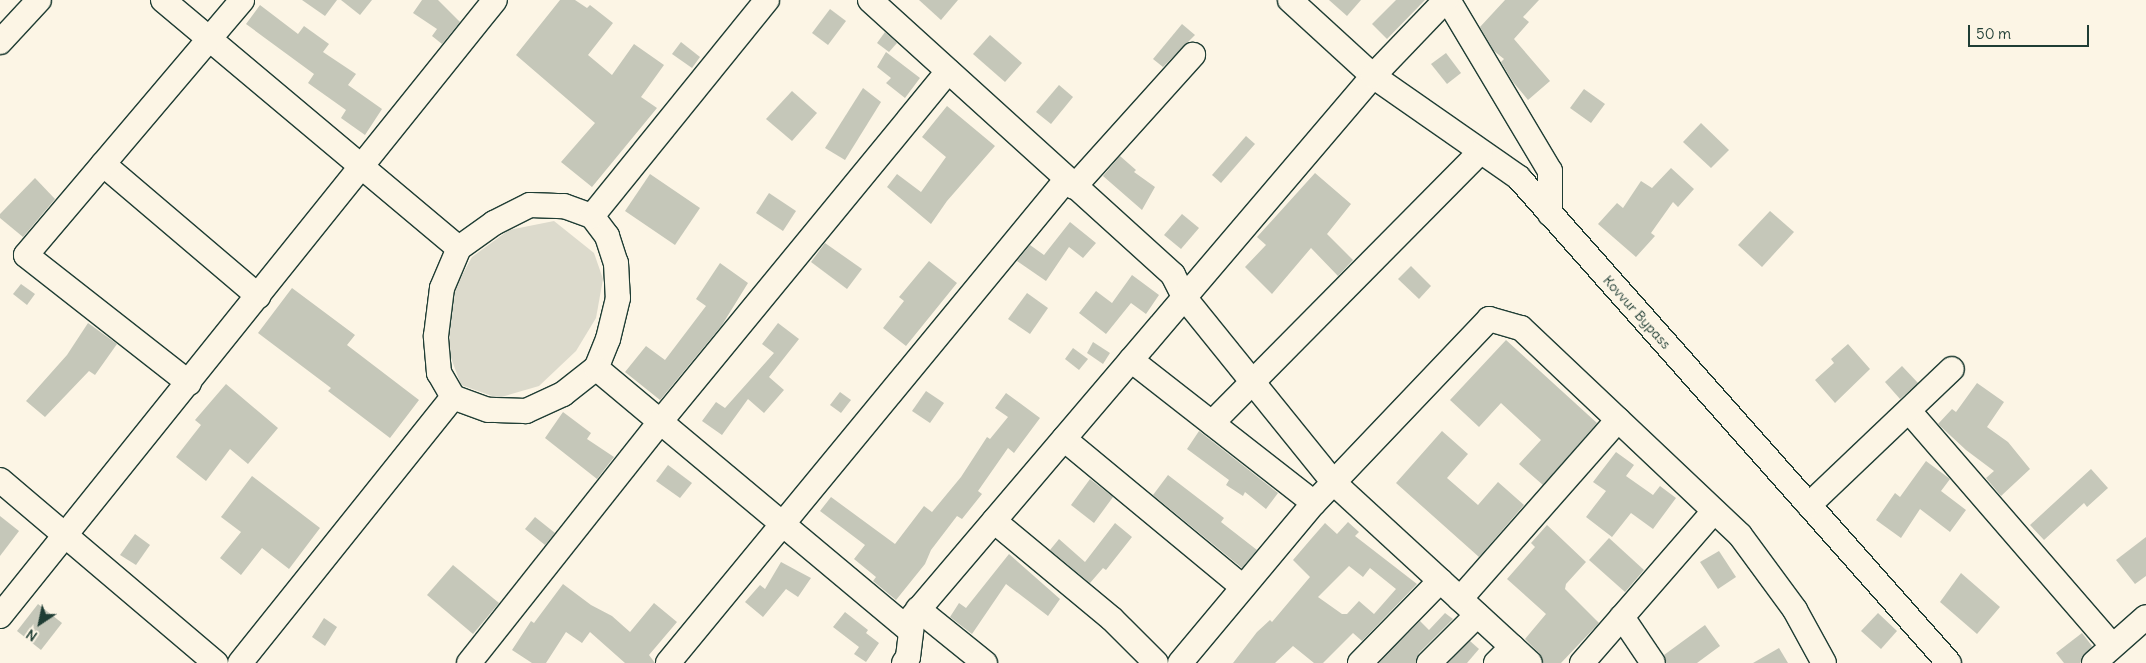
<!DOCTYPE html>
<style>
body{margin:0}
#map{position:relative;width:2146px;height:663px;overflow:hidden;background:#fcf5e5;font-family:Delius,sans-serif}
div>[style]{position:absolute}
[style*='--x']{left:calc(var(--x)*1px);top:calc(var(--y)*1px);width:calc(var(--w)*1px);rotate:calc(var(--a)*1deg)}
.green>*{inset:0;background:#dcdacc}
.building>*{inset:0;background:#c5c7b9}
.roads{filter:drop-shadow(1px 0 #1f3d34) drop-shadow(-1px 0 #1f3d34) drop-shadow(0 1px #1f3d34) drop-shadow(0 -1px #1f3d34)}
.minor>*{height:24px;margin:-12px;padding:0 12px;transform-origin:12px;border-radius:12px;background:#fcf5e5}
span{translate:-50% -50%;white-space:nowrap;text-align:center;line-height:1.15;-webkit-text-stroke:4px #fcf5e5;paint-order:stroke}
.street-label{font-size:14px;color:#1f3d34}
.north{position:absolute;left:15px;top:598px;width:50px;height:50px;-webkit-text-stroke:4px #fcf5e5;paint-order:stroke;rotate:214deg;font-size:14px;font-weight:700;line-height:20px;text-align:center;color:#1f3d34}
.north::after{content:'';display:block;margin:auto;width:18px;height:22px;background:#1f3d34;clip-path:polygon(50% 0,100% 100%,50% 72%,0 100%)}
.scale{position:absolute;left:1968px;top:25px;width:121px;height:22px;box-sizing:border-box;border:2px solid #1f3d34;border-top:0;padding-left:6px;font-size:15px;line-height:18px;white-space:nowrap;color:#1f3d34;-webkit-text-stroke:4px #fcf5e5;paint-order:stroke}
</style>
<div id="map">
<div class="green">
<i style="clip-path:polygon(554px 221px,594px 253px,603px 279px,596px 318px,576px 351px,539px 386px,498px 398px,461px 385px,450px 355px,448px 320px,456px 286px,472px 257px,509px 230px)"></i>
</div>
<div class="building">
<i style="clip-path:polygon(302px 0,337px 0,325px 16px)"></i>
<i style="clip-path:polygon(341px 0,372px 0,360px 15px)"></i>
<i style="clip-path:polygon(422px 0,438px 0,460px 22px,442px 44px,432px 36px,437px 29px,413px 13px)"></i>
<i style="clip-path:polygon(560px 0,575px 0,587px 8px,590px 5px,613px 23px,588px 55px,612px 75px,634px 44px,664px 65px,641px 97px,657px 108px,592px 187px,561px 162px,595px 123px,516px 55px)"></i>
<i style="clip-path:polygon(919px 0,958px 0,941px 20px)"></i>
<i style="clip-path:polygon(1329px 0,1361px 0,1347px 16px)"></i>
<i style="clip-path:polygon(1396px 0,1425px 0,1387px 39px,1372px 24px)"></i>
<i style="clip-path:polygon(1505px 0,1539px 0,1523px 17px,1529px 22px,1514px 39px,1550px 81px,1528px 100px,1513px 82px,1501px 62px,1504px 59px,1494px 51px,1480px 27px)"></i>
<i style="clip-path:polygon(260px 5px,298px 34px,304px 26px,329px 44px,323px 52px,356px 74px,348px 85px,382px 109px,365px 135px,341px 118px,346px 110px,308px 83px,314px 74px,246px 24px)"></i>
<i style="clip-path:polygon(830px 9px,846px 21px,828px 45px,812px 33px)"></i>
<i style="clip-path:polygon(1182px 24px,1195px 35px,1163px 67px,1153px 59px)"></i>
<i style="clip-path:polygon(885px 32px,897px 43px,889px 52px,877px 43px)"></i>
<i style="clip-path:polygon(990px 35px,1022px 63px,1005px 82px,973px 54px)"></i>
<i style="clip-path:polygon(681px 42px,700px 57px,692px 68px,672px 54px)"></i>
<i style="clip-path:polygon(886px 52px,920px 78px,905px 98px,886px 83px,891px 78px,877px 67px)"></i>
<i style="clip-path:polygon(1446px 53px,1461px 73px,1447px 84px,1431px 64px)"></i>
<i style="clip-path:polygon(1059px 85px,1073px 97px,1051px 124px,1036px 112px)"></i>
<i style="clip-path:polygon(863px 88px,881px 102px,845px 160px,825px 148px)"></i>
<i style="clip-path:polygon(1584px 89px,1605px 104px,1591px 123px,1570px 108px)"></i>
<i style="clip-path:polygon(792px 91px,817px 113px,792px 141px,766px 119px)"></i>
<i style="clip-path:polygon(947px 106px,995px 146px,947px 201px,931px 224px,887px 187px,897px 174px,921px 192px,946px 157px,922px 137px)"></i>
<i style="clip-path:polygon(1701px 123px,1729px 150px,1711px 168px,1683px 142px)"></i>
<i style="clip-path:polygon(1246px 136px,1255px 144px,1221px 183px,1212px 175px)"></i>
<i style="clip-path:polygon(1120px 156px,1136px 170px,1134px 172px,1155px 187px,1142px 210px,1103px 176px)"></i>
<i style="clip-path:polygon(1671px 168px,1694px 189px,1678px 207px,1673px 202px,1651px 233px,1655px 236px,1636px 257px,1598px 224px,1617px 203px,1623px 208px,1641px 181px,1652px 188px)"></i>
<i style="clip-path:polygon(1315px 173px,1351px 204px,1327px 234px,1353px 260px,1338px 276px,1311px 248px,1272px 294px,1245px 267px,1266px 245px,1257px 237px)"></i>
<i style="clip-path:polygon(650px 174px,700px 208px,675px 245px,625px 211px)"></i>
<i style="clip-path:polygon(35px 178px,55px 199px,23px 237px,0 218px,0 214px)"></i>
<i style="clip-path:polygon(769px 193px,796px 211px,783px 231px,756px 213px)"></i>
<i style="clip-path:polygon(1770px 211px,1794px 232px,1762px 267px,1738px 245px)"></i>
<i style="clip-path:polygon(1182px 214px,1199px 228px,1181px 249px,1164px 235px)"></i>
<i style="clip-path:polygon(1070px 222px,1096px 243px,1083px 258px,1069px 247px,1046px 281px,1017px 261px,1030px 245px,1044px 255px)"></i>
<i style="clip-path:polygon(825px 243px,862px 269px,847px 289px,811px 262px)"></i>
<i style="clip-path:polygon(929px 261px,957px 283px,906px 346px,883px 328px,904px 301px,899px 297px)"></i>
<i style="clip-path:polygon(720px 263px,748px 283px,722px 325px,660px 400px,625px 372px,646px 346px,665px 360px,706px 306px,696px 299px)"></i>
<i style="clip-path:polygon(1411px 266px,1431px 286px,1419px 299px,1398px 279px)"></i>
<i style="clip-path:polygon(1132px 275px,1159px 295px,1146px 314px,1131px 303px,1106px 334px,1079px 313px,1096px 291px,1112px 303px)"></i>
<i style="clip-path:polygon(21px 284px,35px 294px,27px 305px,13px 294px)"></i>
<i style="clip-path:polygon(292px 288px,355px 335px,347px 345px,419px 400px,390px 438px,328px 391px,331px 388px,258px 333px)"></i>
<i style="clip-path:polygon(1027px 293px,1048px 308px,1030px 334px,1008px 319px)"></i>
<i style="clip-path:polygon(88px 323px,117px 344px,95px 375px,89px 371px,45px 417px,26px 401px,67px 355px)"></i>
<i style="clip-path:polygon(778px 323px,799px 339px,769px 377px,784px 390px,764px 413px,748px 399px,722px 435px,702px 421px,716px 402px,725px 408px,774px 353px,762px 344px)"></i>
<i style="clip-path:polygon(1506px 340px,1597px 423px,1543px 485px,1519px 464px,1541px 440px,1501px 403px,1479px 427px,1450px 400px)"></i>
<i style="clip-path:polygon(1093px 342px,1110px 353px,1103px 364px,1087px 353px)"></i>
<i style="clip-path:polygon(1848px 344px,1870px 369px,1835px 403px,1815px 380px,1834px 363px,1831px 359px)"></i>
<i style="clip-path:polygon(1073px 348px,1088px 359px,1079px 370px,1065px 359px)"></i>
<i style="clip-path:polygon(1902px 366px,1918px 383px,1900px 399px,1885px 382px)"></i>
<i style="clip-path:polygon(1977px 383px,2004px 402px,1987px 427px,2008px 442px,2030px 469px,2001px 496px,1986px 478px,1994px 471px,1966px 450px,1938px 424px,1952px 409px,1956px 412px)"></i>
<i style="clip-path:polygon(226px 384px,278px 428px,248px 464px,230px 449px,206px 481px,176px 457px,201px 425px,195px 420px)"></i>
<i style="clip-path:polygon(926px 391px,944px 403px,930px 423px,912px 411px)"></i>
<i style="clip-path:polygon(840px 392px,851px 400px,841px 413px,830px 405px)"></i>
<i style="clip-path:polygon(1006px 393px,1040px 418px,1014px 453px,1008px 448px,978px 491px,982px 494px,962px 519px,957px 516px,931px 550px,925px 564px,896px 600px,873px 581px,876px 577px,854px 559px,865px 545px,820px 511px,831px 497px,895px 544px,924px 506px,932px 512px,961px 477px,987px 437px,990px 439px,1008px 417px,995px 408px)"></i>
<i style="clip-path:polygon(563px 412px,591px 433px,587px 439px,614px 457px,597px 479px,545px 438px)"></i>
<i style="clip-path:polygon(1199px 431px,1278px 493px,1266px 509px,1245px 492px,1243px 496px,1226px 485px,1229px 480px,1187px 449px)"></i>
<i style="clip-path:polygon(1442px 431px,1468px 454px,1447px 478px,1478px 505px,1498px 482px,1524px 505px,1479px 557px,1396px 483px)"></i>
<i style="clip-path:polygon(1616px 452px,1634px 465px,1626px 476px,1653px 495px,1660px 486px,1676px 498px,1653px 529px,1631px 513px,1612px 537px,1586px 517px,1606px 491px,1593px 482px)"></i>
<i style="clip-path:polygon(1926px 461px,1950px 479px,1941px 491px,1966px 510px,1950px 532px,1920px 509px,1901px 538px,1876px 520px,1895px 493px,1900px 497px)"></i>
<i style="clip-path:polygon(668px 465px,692px 483px,680px 498px,656px 481px)"></i>
<i style="clip-path:polygon(2091px 469px,2108px 488px,2087px 507px,2084px 503px,2044px 540px,2030px 525px)"></i>
<i style="clip-path:polygon(1168px 475px,1224px 518px,1221px 522px,1257px 550px,1242px 568px,1153px 495px)"></i>
<i style="clip-path:polygon(252px 476px,320px 528px,289px 569px,262px 548px,241px 575px,220px 558px,241px 532px,221px 517px)"></i>
<i style="clip-path:polygon(1090px 479px,1113px 497px,1094px 523px,1071px 505px)"></i>
<i style="clip-path:polygon(0 516px,19px 531px,0 556px)"></i>
<i style="clip-path:polygon(535px 517px,555px 533px,545px 545px,525px 529px)"></i>
<i style="clip-path:polygon(evenodd,1348px 522px,1359px 532px,1355px 536px,1417px 584px,1362px 641px,1353px 633px,1323px 663px,1314px 663px,1293px 646px,1275px 663px,1233px 663px,1257px 632px,1270px 620px,1272px 622px,1310px 577px,1293px 560px,1311px 539px,1325px 523px,1337px 534px,1348px 522px,1349px 566px,1363px 577px,1370px 568px,1396px 589px,1374px 614px,1359px 601px,1347px 614px,1342px 614px,1318px 597px,1349px 566px)"></i>
<i style="clip-path:polygon(1115px 523px,1132px 537px,1106px 570px,1103px 568px,1090px 583px,1050px 550px,1059px 539px,1085px 562px)"></i>
<i style="clip-path:polygon(1547px 525px,1586px 562px,1566px 584px,1565px 589px,1599px 623px,1561px 663px,1544px 663px,1539px 653px,1525px 639px,1546px 614px,1507px 579px,1535px 547px,1531px 543px)"></i>
<i style="clip-path:polygon(135px 534px,150px 545px,136px 565px,120px 555px)"></i>
<i style="clip-path:polygon(2146px 537px,2146px 576px,2135px 584px,2116px 560px)"></i>
<i style="clip-path:polygon(1609px 538px,1644px 570px,1625px 592px,1589px 560px)"></i>
<i style="clip-path:polygon(1719px 551px,1736px 577px,1718px 589px,1700px 562px)"></i>
<i style="clip-path:polygon(1009px 554px,1060px 599px,1048px 616px,1006px 584px,972px 634px,950px 617px,959px 603px,966px 608px)"></i>
<i style="clip-path:polygon(781px 562px,811px 578px,798px 597px,786px 589px,763px 617px,745px 602px,760px 585px,765px 589px)"></i>
<i style="clip-path:polygon(453px 565px,499px 603px,473px 634px,427px 595px)"></i>
<i style="clip-path:polygon(1961px 573px,2000px 607px,1977px 634px,1940px 602px)"></i>
<i style="clip-path:polygon(563px 584px,591px 605px,612px 616px,630px 632px,654px 603px,677px 622px,649px 655px,655px 663px,625px 663px,590px 632px,582px 643px,566px 632px,546px 663px,532px 663px,512px 650px,531px 621px,534px 623px)"></i>
<i style="clip-path:polygon(38px 604px,62px 623px,41px 650px,17px 631px)"></i>
<i style="clip-path:polygon(845px 612px,868px 630px,866px 633px,879px 643px,866px 662px,854px 654px,859px 647px,833px 627px)"></i>
<i style="clip-path:polygon(1445px 613px,1453px 619px,1419px 653px,1416px 663px,1379px 663px,1420px 621px,1429px 630px)"></i>
<i style="clip-path:polygon(1878px 613px,1897px 631px,1881px 649px,1861px 631px)"></i>
<i style="clip-path:polygon(324px 618px,337px 627px,325px 646px,312px 637px)"></i>
<i style="clip-path:polygon(1705px 625px,1720px 646px,1697px 663px,1667px 663px,1664px 655px)"></i>
<i style="clip-path:polygon(2082px 633px,2092px 646px,2080px 663px,2064px 663px,2056px 653px)"></i>
<i style="clip-path:polygon(1470px 641px,1479px 649px,1467px 663px,1448px 663px)"></i>
<i style="clip-path:polygon(1779px 648px,1788px 663px,1753px 663px)"></i>
</div>
<div class="roads">
<div class="minor">
<i style="--x:163;--y:0;--w:386;--a:40"></i>
<i style="--x:870;--y:0;--w:409;--a:42.2"></i>
<i style="--x:1173;--y:275;--w:25;--a:63"></i>
<i style="--x:1184;--y:297;--w:239;--a:51.1"></i>
<i style="--x:1334;--y:483;--w:266;--a:42.6"></i>
<i style="--x:1290;--y:0;--w:113;--a:42.5"></i>
<i style="--x:1373;--y:76;--w:178;--a:34.9"></i>
<i style="--x:1519;--y:178;--w:648;--a:48.44"></i>
<i style="--x:1448;--y:0;--w:199;--a:59.2"></i>
<i style="--x:1550;--y:171;--w:43;--a:90"></i>
<i style="--x:0;--y:42;--w:57;--a:-47.1"></i>
<i style="--x:103;--y:164;--w:204;--a:40.4"></i>
<i style="--x:1074;--y:187;--w:178;--a:-48"></i>
<i style="--x:530;--y:205;--w:34;--a:2"></i>
<i style="--x:564;--y:206;--w:30;--a:20"></i>
<i style="--x:592;--y:216;--w:25;--a:53"></i>
<i style="--x:607;--y:236;--w:28;--a:72"></i>
<i style="--x:616;--y:263;--w:35;--a:87"></i>
<i style="--x:618;--y:298;--w:42;--a:103.7"></i>
<i style="--x:608;--y:339;--w:31;--a:112"></i>
<i style="--x:596;--y:368;--w:42;--a:141.8"></i>
<i style="--x:563;--y:394;--w:41;--a:155.3"></i>
<i style="--x:526;--y:411;--w:38;--a:-178"></i>
<i style="--x:488;--y:410;--w:37;--a:-160"></i>
<i style="--x:453;--y:397;--w:28;--a:-120"></i>
<i style="--x:439;--y:373;--w:37;--a:-95"></i>
<i style="--x:436;--y:336;--w:48;--a:-82.9"></i>
<i style="--x:442;--y:288;--w:43;--a:-67"></i>
<i style="--x:459;--y:248;--w:43;--a:-35.5"></i>
<i style="--x:494;--y:223;--w:40;--a:-26.6"></i>
<i style="--x:592;--y:216;--w:278;--a:-51"></i>
<i style="--x:1131;--y:360;--w:232;--a:38"></i>
<i style="--x:596;--y:368;--w:410;--a:39.9"></i>
<i style="--x:189;--y:383;--w:207;--a:-141.9"></i>
<i style="--x:26;--y:255;--w:334;--a:-49.7"></i>
<i style="--x:1909;--y:411;--w:310;--a:49.1"></i>
<i style="--x:1212;--y:423;--w:381;--a:-45.3"></i>
<i style="--x:1064;--y:439;--w:232;--a:39.6"></i>
<i style="--x:0;--y:480;--w:283;--a:40.3"></i>
<i style="--x:1809;--y:505;--w:197;--a:-43.6"></i>
<i style="--x:994;--y:521;--w:153;--a:39.7"></i>
<i style="--x:1112;--y:619;--w:62;--a:45"></i>
<i style="--x:1460;--y:599;--w:239;--a:-48.6"></i>
<i style="--x:918;--y:609;--w:86;--a:38.9"></i>
<i style="--x:0;--y:616;--w:790;--a:-51.22"></i>
<i style="--x:1622;--y:617;--w:55;--a:56"></i>
<i style="--x:240;--y:663;--w:341;--a:-51.3"></i>
<i style="--x:469;--y:663;--w:308;--a:-51.6"></i>
<i style="--x:660;--y:422;--w:454;--a:-50.6"></i>
<i style="--x:668;--y:663;--w:626;--a:-50.51"></i>
<i style="--x:904;--y:663;--w:7;--a:-56"></i>
<i style="--x:908;--y:657;--w:41;--a:-83"></i>
<i style="--x:913;--y:616;--w:709;--a:-49.57"></i>
<i style="--x:1373;--y:76;--w:105;--a:-46.2"></i>
<i style="--x:1180;--y:663;--w:209;--a:-50.1"></i>
<i style="--x:1314;--y:503;--w:254;--a:-46.4"></i>
<i style="--x:1489;--y:319;--w:33;--a:16"></i>
<i style="--x:1521;--y:328;--w:301;--a:43.4"></i>
<i style="--x:1740;--y:535;--w:93;--a:53.7"></i>
<i style="--x:1795;--y:610;--w:60;--a:61.3"></i>
<i style="--x:1360;--y:663;--w:115;--a:-45.7"></i>
<i style="--x:1429;--y:663;--w:68;--a:-45"></i>
<i style="--x:1496;--y:663;--w:23;--a:-45"></i>
<i style="--x:1582;--y:663;--w:201;--a:-49"></i>
<i style="--x:2094;--y:663;--w:69;--a:-41.5"></i>
</div>
</div>
<div class="street-label">
<span style="left:1637px;top:312px;rotate:48deg">Kovvur Bypass</span>
</div>
<div class="north">N</div>
<div class="scale">50 m</div>
</div>
